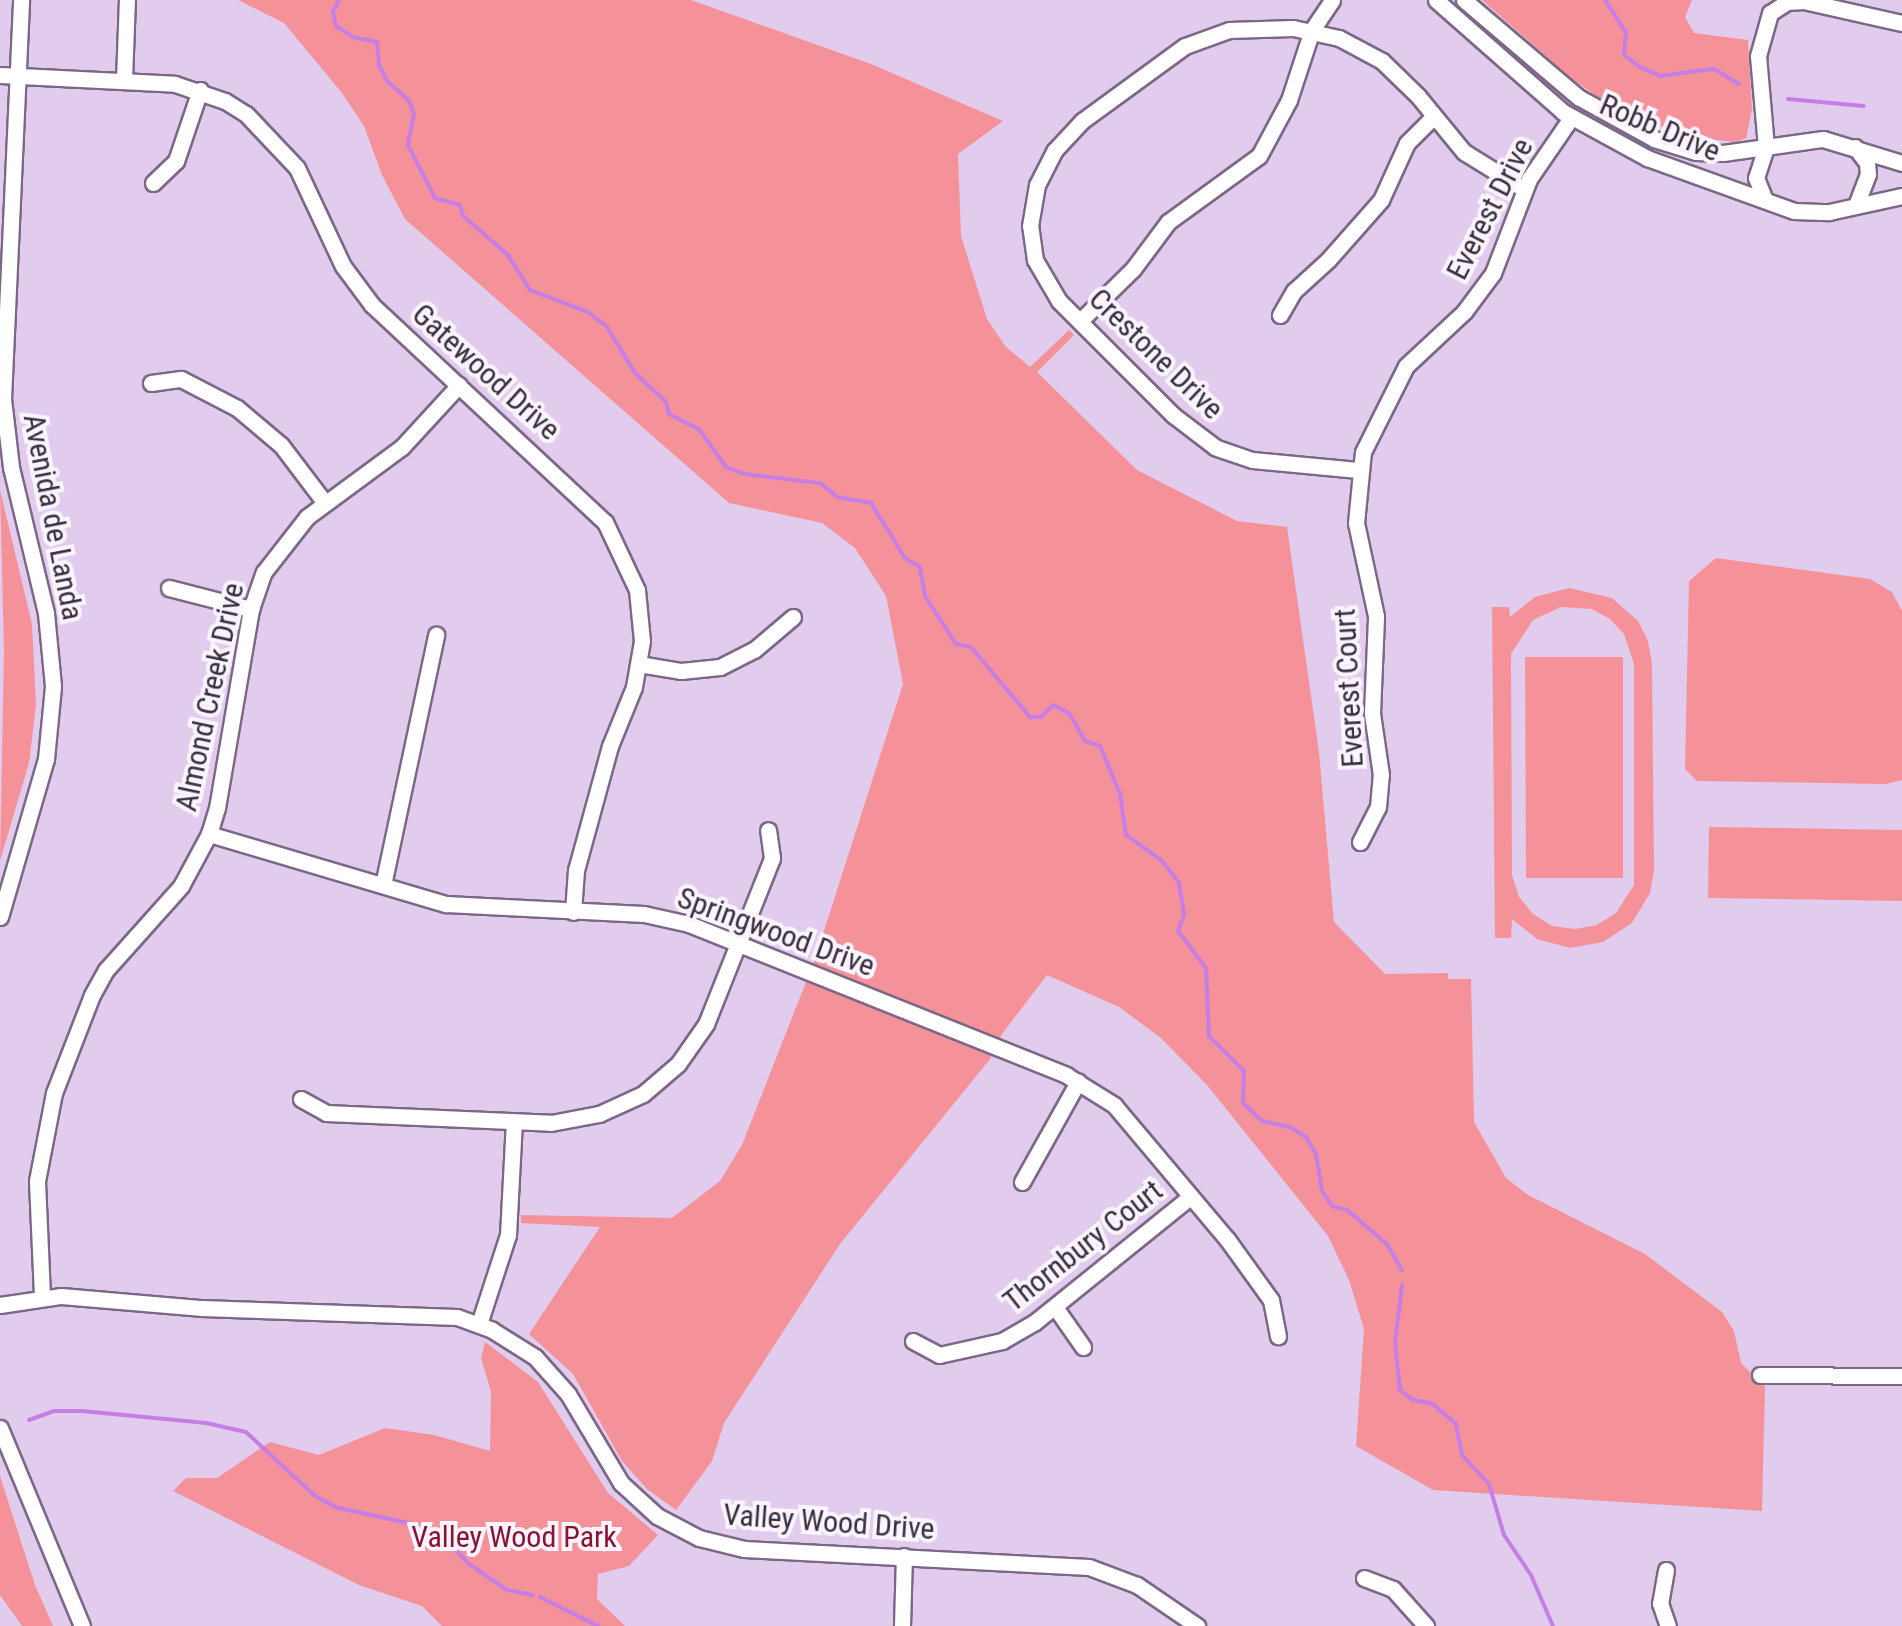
<!DOCTYPE html>
<style>
body{margin:0}
#map{position:relative;width:1902px;height:1626px;overflow:hidden;background:#e2cced;font-family:"Roboto Condensed",sans-serif}
div>[style]{position:absolute}
[style*='--x']{left:calc(var(--x)*1px);top:calc(var(--y)*1px);width:calc(var(--w)*1px);rotate:calc(var(--a)*1deg)}
.green>*{inset:0;background:#f59199}
.stream>*{height:4px;margin:-2px;padding:0 2px;transform-origin:2px;border-radius:2px;background:#c57ee5}
.roads{filter:drop-shadow(2px 0 #7c6886) drop-shadow(-2px 0 #7c6886) drop-shadow(0 2px #7c6886) drop-shadow(0 -2px #7c6886)}
.minor>*{height:15px;margin:-7.5px;padding:0 7.5px;transform-origin:7.5px;border-radius:7.5px;background:#fff}
span{translate:-50% -50%;white-space:nowrap;text-align:center;line-height:1.15;-webkit-text-stroke:8px #faf4fe;paint-order:stroke}
.street-label{font-size:30px;color:#382f3c}
.park-label{font-size:30px;color:#8c1330}
</style>
<div id="map">
<div class="green">
<i style="clip-path:polygon(238px 0,691px 0,871px 64px,1003px 121px,958px 154px,961px 236px,987px 319px,1005px 346px,1030px 367px,1069px 330px,1074px 335px,1037px 372px,1137px 470px,1237px 521px,1287px 527px,1319px 752px,1334px 922px,1385px 974px,1448px 973px,1448px 979px,1471px 979px,1474px 1122px,1506px 1178px,1528px 1195px,1645px 1254px,1722px 1312px,1734px 1331px,1741px 1363px,1765px 1387px,1762px 1511px,1433px 1490px,1356px 1446px,1364px 1329px,1349px 1280px,1328px 1236px,1207px 1085px,1161px 1038px,1119px 1007px,1047px 975px,1002px 1034px,990px 1059px,840px 1244px,724px 1423px,712px 1461px,676px 1510px,647px 1489px,622px 1461px,573px 1374px,529px 1334px,600px 1227px,521px 1223px,521px 1215px,672px 1218px,720px 1181px,742px 1145px,815px 959px,903px 684px,886px 596px,855px 548px,822px 523px,729px 503px,405px 219px,382px 175px,364px 126px,342px 93px,284px 23px)"></i>
<i style="clip-path:polygon(1482px 0,1692px 0,1685px 17px,1694px 33px,1748px 40px,1752px 109px,1746px 138px,1736px 142px,1688px 137px,1612px 107px,1571px 78px)"></i>
<i style="clip-path:polygon(0 490px,32px 624px,36px 705px,29px 763px,0 861px,4px 650px)"></i>
<i style="clip-path:polygon(1716px 558px,1870px 579px,1892px 592px,1902px 611px,1902px 780px,1886px 784px,1697px 781px,1685px 769px,1689px 581px)"></i>
<i style="clip-path:polygon(evenodd,1569px 588px,1612px 598px,1638px 621px,1648px 641px,1652px 664px,1654px 870px,1650px 893px,1632px 923px,1603px 942px,1570px 948px,1537px 939px,1512px 919px,1511px 938px,1495px 938px,1492px 607px,1509px 607px,1510px 617px,1535px 597px,1569px 588px,1561px 607px,1592px 609px,1610px 619px,1624px 634px,1634px 664px,1634px 885px,1616px 913px,1597px 925px,1575px 929px,1552px 926px,1533px 914px,1519px 897px,1512px 875px,1511px 654px,1533px 620px,1561px 607px)"></i>
<i style="clip-path:polygon(1525px 657px,1623px 657px,1623px 878px,1526px 878px)"></i>
<i style="clip-path:polygon(1709px 827px,1902px 830px,1902px 901px,1708px 898px)"></i>
<i style="clip-path:polygon(485px 1342px,538px 1382px,608px 1493px,658px 1535px,629px 1566px,598px 1574px,597px 1599px,625px 1626px,442px 1626px,422px 1606px,359px 1585px,173px 1491px,186px 1478px,217px 1478px,270px 1442px,319px 1455px,385px 1428px,434px 1435px,490px 1451px,491px 1392px,481px 1358px)"></i>
<i style="clip-path:polygon(0 1476px,35px 1585px,53px 1626px,22px 1626px,0 1595px)"></i>
</div>
<div class="stream">
<i style="--x:339;--y:0;--w:13;--a:117"></i>
<i style="--x:333;--y:12;--w:14;--a:78"></i>
<i style="--x:336;--y:26;--w:20;--a:33"></i>
<i style="--x:353;--y:37;--w:25;--a:12"></i>
<i style="--x:377;--y:42;--w:23;--a:85"></i>
<i style="--x:379;--y:65;--w:18;--a:63"></i>
<i style="--x:387;--y:81;--w:30;--a:42"></i>
<i style="--x:409;--y:101;--w:14;--a:69"></i>
<i style="--x:414;--y:114;--w:32;--a:101"></i>
<i style="--x:408;--y:145;--w:59;--a:63"></i>
<i style="--x:435;--y:198;--w:26;--a:16"></i>
<i style="--x:460;--y:205;--w:11;--a:75"></i>
<i style="--x:463;--y:216;--w:60;--a:40.9"></i>
<i style="--x:508;--y:255;--w:41;--a:57.8"></i>
<i style="--x:530;--y:290;--w:62;--a:20.8"></i>
<i style="--x:588;--y:312;--w:24;--a:38"></i>
<i style="--x:607;--y:327;--w:54;--a:58.7"></i>
<i style="--x:635;--y:373;--w:42;--a:43.1"></i>
<i style="--x:666;--y:402;--w:12;--a:76"></i>
<i style="--x:669;--y:414;--w:34;--a:27"></i>
<i style="--x:699;--y:429;--w:47;--a:54.6"></i>
<i style="--x:726;--y:467;--w:19;--a:21"></i>
<i style="--x:744;--y:474;--w:77;--a:6.8"></i>
<i style="--x:820;--y:483;--w:22;--a:39"></i>
<i style="--x:837;--y:497;--w:35;--a:10"></i>
<i style="--x:871;--y:503;--w:65;--a:58.3"></i>
<i style="--x:905;--y:558;--w:17;--a:31"></i>
<i style="--x:920;--y:567;--w:29;--a:80"></i>
<i style="--x:925;--y:596;--w:57;--a:57.1"></i>
<i style="--x:956;--y:644;--w:15;--a:11"></i>
<i style="--x:971;--y:647;--w:92;--a:49.9"></i>
<i style="--x:1030;--y:717;--w:11;--a:0"></i>
<i style="--x:1041;--y:717;--w:17;--a:-45"></i>
<i style="--x:1053;--y:705;--w:18;--a:27"></i>
<i style="--x:1069;--y:713;--w:32;--a:60"></i>
<i style="--x:1085;--y:741;--w:16;--a:18"></i>
<i style="--x:1100;--y:746;--w:52;--a:67.4"></i>
<i style="--x:1120;--y:794;--w:41;--a:81.7"></i>
<i style="--x:1126;--y:835;--w:44;--a:35.8"></i>
<i style="--x:1162;--y:861;--w:28;--a:52"></i>
<i style="--x:1179;--y:883;--w:32;--a:81"></i>
<i style="--x:1184;--y:915;--w:17;--a:111"></i>
<i style="--x:1178;--y:931;--w:46;--a:52.9"></i>
<i style="--x:1206;--y:968;--w:68;--a:87.5"></i>
<i style="--x:1209;--y:1036;--w:49;--a:45"></i>
<i style="--x:1244;--y:1071;--w:32;--a:92"></i>
<i style="--x:1243;--y:1103;--w:26;--a:43"></i>
<i style="--x:1262;--y:1121;--w:29;--a:12"></i>
<i style="--x:1290;--y:1127;--w:19;--a:32"></i>
<i style="--x:1306;--y:1137;--w:20;--a:60"></i>
<i style="--x:1316;--y:1154;--w:37;--a:81"></i>
<i style="--x:1322;--y:1191;--w:18;--a:56"></i>
<i style="--x:1332;--y:1206;--w:16;--a:15"></i>
<i style="--x:1347;--y:1210;--w:52;--a:40.4"></i>
<i style="--x:1387;--y:1244;--w:30;--a:60"></i>
<i style="--x:1605;--y:0;--w:38;--a:57"></i>
<i style="--x:1626;--y:32;--w:23;--a:95"></i>
<i style="--x:1624;--y:55;--w:20;--a:37"></i>
<i style="--x:1640;--y:67;--w:22;--a:24"></i>
<i style="--x:1660;--y:76;--w:54;--a:-7.4"></i>
<i style="--x:1714;--y:69;--w:29;--a:31"></i>
<i style="--x:1788;--y:99;--w:76;--a:5.3"></i>
<i style="--x:1402;--y:1285;--w:57;--a:97"></i>
<i style="--x:1395;--y:1342;--w:48;--a:84.1"></i>
<i style="--x:1400;--y:1390;--w:16;--a:38"></i>
<i style="--x:1413;--y:1400;--w:20;--a:11"></i>
<i style="--x:1433;--y:1404;--w:30;--a:41"></i>
<i style="--x:1456;--y:1424;--w:32;--a:79"></i>
<i style="--x:1462;--y:1455;--w:40;--a:47"></i>
<i style="--x:1489;--y:1484;--w:53;--a:73.6"></i>
<i style="--x:1504;--y:1535;--w:48;--a:56"></i>
<i style="--x:1531;--y:1575;--w:56;--a:66.7"></i>
<i style="--x:29;--y:1420;--w:27;--a:-20"></i>
<i style="--x:54;--y:1411;--w:28;--a:0"></i>
<i style="--x:82;--y:1411;--w:125;--a:5.5"></i>
<i style="--x:206;--y:1423;--w:41;--a:12.7"></i>
<i style="--x:246;--y:1432;--w:94;--a:42.8"></i>
<i style="--x:315;--y:1496;--w:26;--a:28"></i>
<i style="--x:338;--y:1508;--w:77;--a:12"></i>
<i style="--x:413;--y:1524;--w:37;--a:26"></i>
<i style="--x:446;--y:1540;--w:32;--a:46"></i>
<i style="--x:468;--y:1563;--w:47;--a:34.7"></i>
<i style="--x:507;--y:1590;--w:26;--a:11"></i>
<i style="--x:540;--y:1597;--w:65;--a:26.6"></i>
</div>
<div class="roads">
<div class="minor">
<i style="--x:1436;--y:0;--w:169;--a:41.4"></i>
<i style="--x:1563;--y:112;--w:96;--a:28.7"></i>
<i style="--x:1647;--y:158;--w:156;--a:19.8"></i>
<i style="--x:1794;--y:211;--w:35;--a:2"></i>
<i style="--x:1829;--y:212;--w:75;--a:-12.4"></i>
<i style="--x:1464;--y:0;--w:150;--a:40.4"></i>
<i style="--x:1578;--y:97;--w:87;--a:28.9"></i>
<i style="--x:1654;--y:139;--w:44;--a:17.2"></i>
<i style="--x:1696;--y:152;--w:27;--a:2"></i>
<i style="--x:1723;--y:153;--w:101;--a:-8"></i>
<i style="--x:1823;--y:139;--w:83;--a:16.9"></i>
<i style="--x:0;--y:75;--w:175;--a:2.9"></i>
<i style="--x:175;--y:84;--w:53;--a:18.8"></i>
<i style="--x:225;--y:101;--w:25;--a:32"></i>
<i style="--x:246;--y:114;--w:74;--a:46.6"></i>
<i style="--x:297;--y:168;--w:108;--a:64.9"></i>
<i style="--x:343;--y:266;--w:49;--a:53.4"></i>
<i style="--x:372;--y:305;--w:318;--a:43"></i>
<i style="--x:605;--y:522;--w:75;--a:64.8"></i>
<i style="--x:637;--y:590;--w:51;--a:84.4"></i>
<i style="--x:642;--y:641;--w:47;--a:99.9"></i>
<i style="--x:634;--y:687;--w:64;--a:112.1"></i>
<i style="--x:610;--y:746;--w:129;--a:105.3"></i>
<i style="--x:576;--y:870;--w:42;--a:94.1"></i>
<i style="--x:124;--y:80;--w:80;--a:-87.9"></i>
<i style="--x:1766;--y:147;--w:91;--a:-95"></i>
<i style="--x:1758;--y:56;--w:45;--a:-74.4"></i>
<i style="--x:1770;--y:13;--w:20;--a:-33"></i>
<i style="--x:1787;--y:2;--w:17;--a:-3"></i>
<i style="--x:1804;--y:1;--w:100;--a:12.7"></i>
<i style="--x:1855;--y:147;--w:20;--a:53"></i>
<i style="--x:1867;--y:163;--w:11;--a:85"></i>
<i style="--x:1868;--y:174;--w:34;--a:111"></i>
<i style="--x:153;--y:183;--w:32;--a:-44"></i>
<i style="--x:176;--y:161;--w:75;--a:-71.3"></i>
<i style="--x:1765;--y:200;--w:24;--a:-112"></i>
<i style="--x:1756;--y:178;--w:33;--a:-72"></i>
<i style="--x:1280;--y:315;--w:28;--a:-60"></i>
<i style="--x:1294;--y:291;--w:46;--a:-42.4"></i>
<i style="--x:1328;--y:260;--w:80;--a:-48.5"></i>
<i style="--x:1381;--y:200;--w:63;--a:-65.5"></i>
<i style="--x:1407;--y:143;--w:37;--a:-45"></i>
<i style="--x:1080;--y:321;--w:74;--a:-44.5"></i>
<i style="--x:1133;--y:269;--w:59;--a:-53.3"></i>
<i style="--x:1168;--y:222;--w:112;--a:-36"></i>
<i style="--x:1259;--y:156;--w:64;--a:-61.8"></i>
<i style="--x:1289;--y:100;--w:74;--a:-71.8"></i>
<i style="--x:1312;--y:30;--w:36;--a:-56"></i>
<i style="--x:151;--y:383;--w:30;--a:-8"></i>
<i style="--x:181;--y:379;--w:63;--a:27.4"></i>
<i style="--x:237;--y:408;--w:57;--a:40.1"></i>
<i style="--x:281;--y:445;--w:73;--a:52.8"></i>
<i style="--x:1358;--y:470;--w:106;--a:-174.6"></i>
<i style="--x:1252;--y:460;--w:39;--a:-161"></i>
<i style="--x:1215;--y:447;--w:53;--a:-142.7"></i>
<i style="--x:1173;--y:415;--w:161;--a:-135"></i>
<i style="--x:1059;--y:301;--w:48;--a:-120.3"></i>
<i style="--x:1035;--y:260;--w:34;--a:-98"></i>
<i style="--x:1030;--y:226;--w:42;--a:-80.3"></i>
<i style="--x:1037;--y:185;--w:39;--a:-63"></i>
<i style="--x:1055;--y:150;--w:40;--a:-47"></i>
<i style="--x:1082;--y:121;--w:127;--a:-36.1"></i>
<i style="--x:1185;--y:46;--w:47;--a:-20"></i>
<i style="--x:1229;--y:30;--w:64;--a:-1.8"></i>
<i style="--x:1293;--y:28;--w:47;--a:12.3"></i>
<i style="--x:1339;--y:38;--w:49;--a:28.1"></i>
<i style="--x:1382;--y:61;--w:50;--a:44.2"></i>
<i style="--x:1418;--y:96;--w:72;--a:50.6"></i>
<i style="--x:1464;--y:152;--w:70;--a:31.7"></i>
<i style="--x:169;--y:588;--w:85;--a:14.4"></i>
<i style="--x:639;--y:664;--w:43;--a:9.5"></i>
<i style="--x:681;--y:671;--w:39;--a:-6"></i>
<i style="--x:720;--y:667;--w:38;--a:-27"></i>
<i style="--x:754;--y:650;--w:51;--a:-40.2"></i>
<i style="--x:209;--y:834;--w:247;--a:16.5"></i>
<i style="--x:446;--y:904;--w:198;--a:2.9"></i>
<i style="--x:644;--y:914;--w:46;--a:12.5"></i>
<i style="--x:689;--y:924;--w:406;--a:21.8"></i>
<i style="--x:1066;--y:1075;--w:57;--a:32"></i>
<i style="--x:1114;--y:1105;--w:175;--a:49.9"></i>
<i style="--x:1227;--y:1239;--w:75;--a:54.2"></i>
<i style="--x:1271;--y:1300;--w:37;--a:79"></i>
<i style="--x:1360;--y:842;--w:39;--a:-63"></i>
<i style="--x:1378;--y:807;--w:32;--a:-85"></i>
<i style="--x:1381;--y:775;--w:63;--a:-98.3"></i>
<i style="--x:1372;--y:713;--w:97;--a:-87.6"></i>
<i style="--x:1376;--y:616;--w:95;--a:-102.1"></i>
<i style="--x:1356;--y:523;--w:71;--a:-84.4"></i>
<i style="--x:1363;--y:452;--w:96;--a:-63.4"></i>
<i style="--x:1406;--y:366;--w:79;--a:-43"></i>
<i style="--x:1464;--y:312;--w:49;--a:-53.4"></i>
<i style="--x:1493;--y:273;--w:101;--a:-69"></i>
<i style="--x:1529;--y:179;--w:74;--a:-55.5"></i>
<i style="--x:383;--y:885;--w:256;--a:-78"></i>
<i style="--x:0;--y:917;--w:165;--a:-73.8"></i>
<i style="--x:46;--y:759;--w:73;--a:-84.5"></i>
<i style="--x:53;--y:686;--w:73;--a:-95.5"></i>
<i style="--x:46;--y:613;--w:150;--a:-103.5"></i>
<i style="--x:11;--y:467;--w:68;--a:-96.7"></i>
<i style="--x:3;--y:399;--w:399;--a:-87.4"></i>
<i style="--x:301;--y:1099;--w:29;--a:29"></i>
<i style="--x:326;--y:1113;--w:225;--a:2.5"></i>
<i style="--x:551;--y:1123;--w:49;--a:-10.6"></i>
<i style="--x:599;--y:1114;--w:48;--a:-24.4"></i>
<i style="--x:643;--y:1094;--w:46;--a:-40.6"></i>
<i style="--x:678;--y:1064;--w:49;--a:-55"></i>
<i style="--x:706;--y:1024;--w:179;--a:-68.3"></i>
<i style="--x:772;--y:858;--w:28;--a:-98"></i>
<i style="--x:1022;--y:1182;--w:115;--a:-60.8"></i>
<i style="--x:42;--y:1296;--w:115;--a:-92.5"></i>
<i style="--x:37;--y:1181;--w:90;--a:-79.1"></i>
<i style="--x:54;--y:1093;--w:105;--a:-68.8"></i>
<i style="--x:92;--y:995;--w:29;--a:-61"></i>
<i style="--x:106;--y:970;--w:113;--a:-48.2"></i>
<i style="--x:181;--y:886;--w:59;--a:-61.7"></i>
<i style="--x:209;--y:834;--w:27;--a:-73"></i>
<i style="--x:217;--y:808;--w:202;--a:-80.3"></i>
<i style="--x:251;--y:609;--w:39;--a:-71"></i>
<i style="--x:264;--y:572;--w:70;--a:-52"></i>
<i style="--x:307;--y:517;--w:118;--a:-36.4"></i>
<i style="--x:402;--y:447;--w:84;--a:-47.4"></i>
<i style="--x:0;--y:1305;--w:62;--a:-8.4"></i>
<i style="--x:61;--y:1296;--w:142;--a:4.9"></i>
<i style="--x:202;--y:1308;--w:255;--a:2"></i>
<i style="--x:457;--y:1317;--w:37;--a:20"></i>
<i style="--x:492;--y:1330;--w:51;--a:32.1"></i>
<i style="--x:535;--y:1357;--w:50;--a:48.3"></i>
<i style="--x:568;--y:1394;--w:104;--a:59.2"></i>
<i style="--x:621;--y:1483;--w:49;--a:42.5"></i>
<i style="--x:657;--y:1516;--w:47;--a:27.6"></i>
<i style="--x:699;--y:1538;--w:46;--a:13.7"></i>
<i style="--x:744;--y:1549;--w:345;--a:3"></i>
<i style="--x:1089;--y:1567;--w:51;--a:20.6"></i>
<i style="--x:1137;--y:1585;--w:73;--a:34.3"></i>
<i style="--x:1055;--y:1307;--w:49;--a:55"></i>
<i style="--x:479;--y:1324;--w:94;--a:-72"></i>
<i style="--x:508;--y:1235;--w:114;--a:-87"></i>
<i style="--x:913;--y:1341;--w:30;--a:28"></i>
<i style="--x:939;--y:1355;--w:65;--a:-12.5"></i>
<i style="--x:1002;--y:1341;--w:38;--a:-30"></i>
<i style="--x:1035;--y:1322;--w:199;--a:-38.9"></i>
<i style="--x:1760;--y:1375;--w:142;--a:0.4"></i>
<i style="--x:0;--y:1428;--w:214;--a:67.5"></i>
<i style="--x:1666;--y:1570;--w:34;--a:100"></i>
<i style="--x:1660;--y:1603;--w:24;--a:71"></i>
<i style="--x:1364;--y:1578;--w:31;--a:21"></i>
<i style="--x:1393;--y:1589;--w:50;--a:48.3"></i>
<i style="--x:902;--y:1626;--w:70;--a:-88.4"></i>
</div>
</div>
<div class="street-label">
<span style="left:1660px;top:128px;rotate:23deg">Robb Drive</span>
<span style="left:1490px;top:209px;rotate:-63deg">Everest Drive</span>
<span style="left:1156px;top:354px;rotate:44deg">Crestone Drive</span>
<span style="left:486px;top:372px;rotate:42deg">Gatewood Drive</span>
<span style="left:53px;top:517px;rotate:79deg">Avenida de Landa</span>
<span style="left:1349px;top:688px;rotate:-93deg">Everest Court</span>
<span style="left:210px;top:697px;rotate:-78deg">Almond Creek Drive</span>
<span style="left:776px;top:932px;rotate:20deg">Springwood Drive</span>
<span style="left:1083px;top:1246px;rotate:-38deg">Thornbury Court</span>
<span style="left:829px;top:1522px;rotate:4deg">Valley Wood Drive</span>
</div>
<div class="park-label">
<span style="left:514px;top:1537px">Valley Wood Park</span>
</div>
</div>
